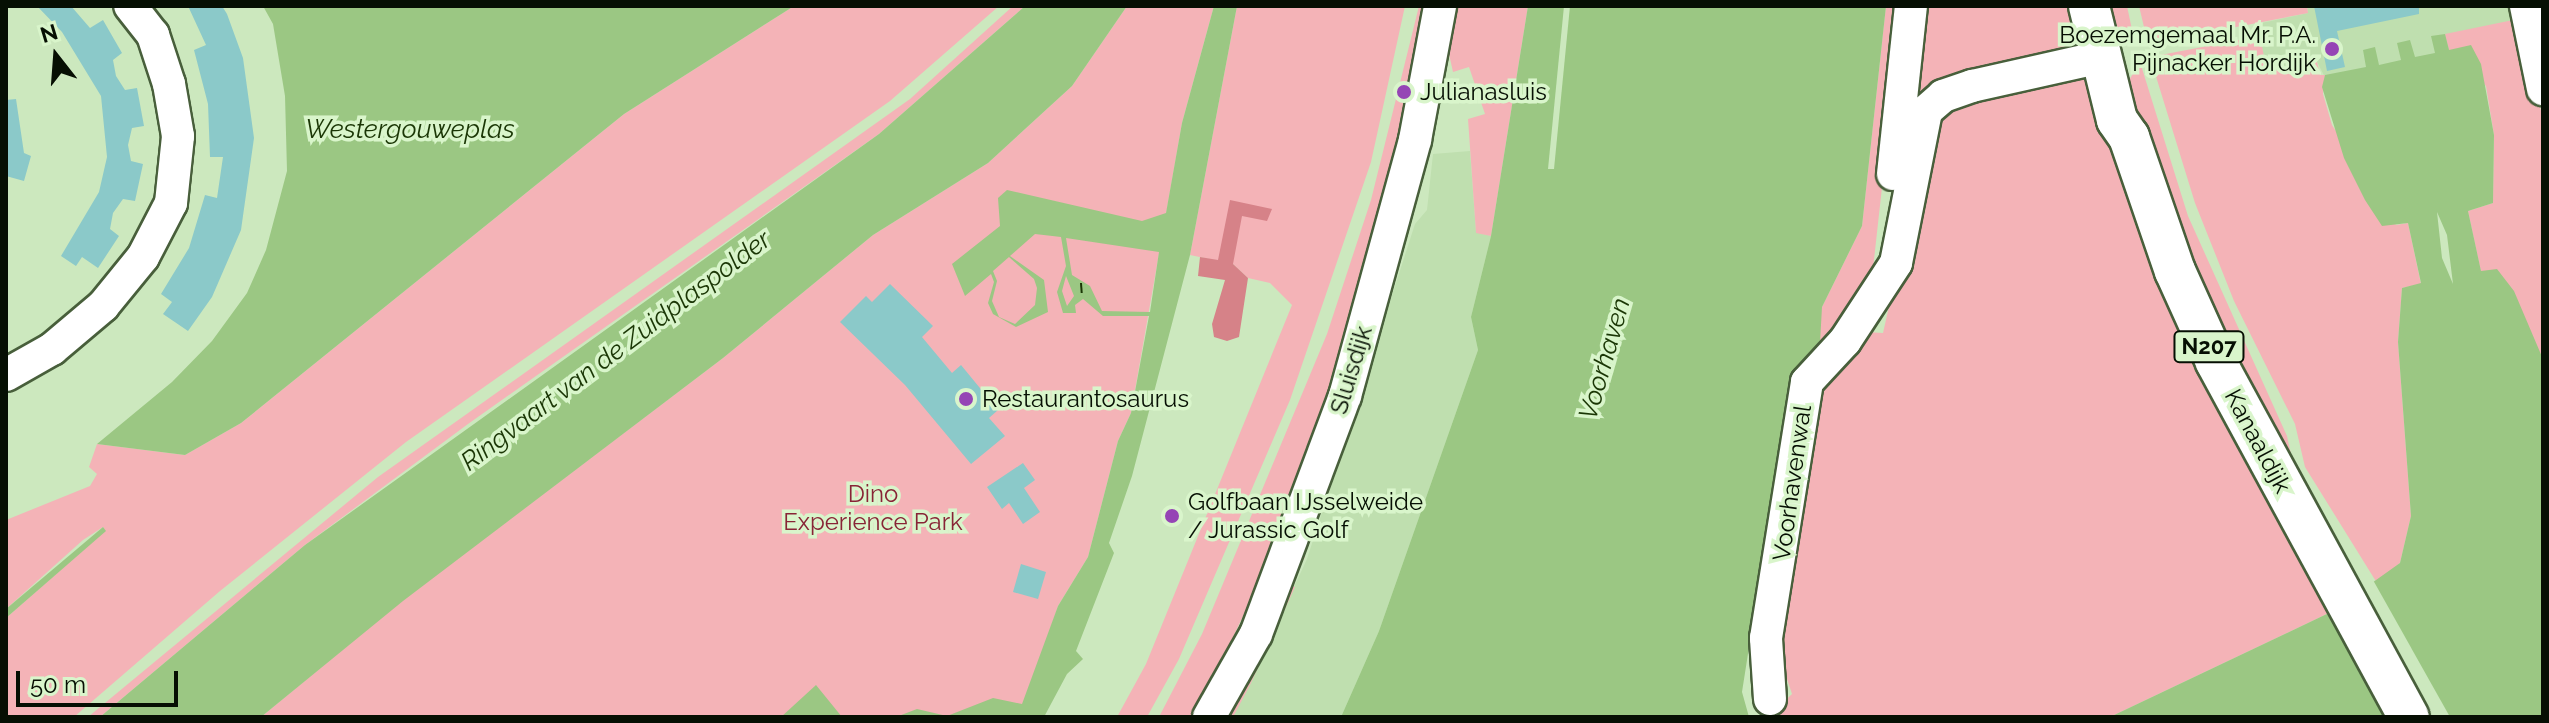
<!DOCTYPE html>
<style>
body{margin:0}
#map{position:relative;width:2549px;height:723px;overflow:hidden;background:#cce8be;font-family:Raleway,sans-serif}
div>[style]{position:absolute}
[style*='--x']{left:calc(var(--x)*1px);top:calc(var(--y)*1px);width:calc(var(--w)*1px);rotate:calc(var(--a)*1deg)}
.built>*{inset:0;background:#bfdfaf}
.green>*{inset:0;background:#f4b3b7}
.forest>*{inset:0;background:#d68288}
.water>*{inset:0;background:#9bc783}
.pier>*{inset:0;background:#cce8be}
.ferry>*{height:2px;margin-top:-1px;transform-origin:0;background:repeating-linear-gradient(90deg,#1a3605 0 10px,transparent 0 18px)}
.building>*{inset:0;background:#8bc9c9}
.roads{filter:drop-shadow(2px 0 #485f3b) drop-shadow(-2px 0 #485f3b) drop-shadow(0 2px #485f3b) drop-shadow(0 -2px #485f3b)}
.minor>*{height:32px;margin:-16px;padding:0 16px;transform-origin:16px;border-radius:16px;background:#fff}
.major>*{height:40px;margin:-20px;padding:0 20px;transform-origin:20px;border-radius:20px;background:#fff}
.dots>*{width:22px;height:22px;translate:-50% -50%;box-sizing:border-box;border:4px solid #d9f5cb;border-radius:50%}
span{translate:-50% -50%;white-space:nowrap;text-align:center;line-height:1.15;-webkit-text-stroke:7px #d9f5cb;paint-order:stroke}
.shield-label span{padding:2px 6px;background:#d9f5cb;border:2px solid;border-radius:6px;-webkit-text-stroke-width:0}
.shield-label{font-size:22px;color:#060f03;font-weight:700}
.poi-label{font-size:24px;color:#060f03}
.right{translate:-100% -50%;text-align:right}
.left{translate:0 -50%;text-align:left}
.street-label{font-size:24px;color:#060f03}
.park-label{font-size:24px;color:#882436}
.water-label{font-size:26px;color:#1a3605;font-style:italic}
.frame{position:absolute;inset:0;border:8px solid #060f03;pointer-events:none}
.north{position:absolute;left:16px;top:16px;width:80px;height:80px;-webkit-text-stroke:6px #d9f5cb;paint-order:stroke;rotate:343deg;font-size:22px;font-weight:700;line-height:32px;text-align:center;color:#060f03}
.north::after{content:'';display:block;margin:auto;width:28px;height:36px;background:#060f03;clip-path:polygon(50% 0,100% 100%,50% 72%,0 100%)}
.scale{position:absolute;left:16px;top:671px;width:162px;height:36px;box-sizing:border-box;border:4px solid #060f03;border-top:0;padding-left:10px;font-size:24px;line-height:28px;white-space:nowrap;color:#060f03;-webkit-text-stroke:6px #d9f5cb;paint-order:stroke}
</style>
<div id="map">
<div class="built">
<i style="clip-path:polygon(2307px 6px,2513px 6px,2515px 20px,2440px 58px,2327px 81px,2317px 62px,2267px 72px,2257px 24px,2308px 13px)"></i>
<i style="clip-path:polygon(1470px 151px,1476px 232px,1491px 236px,1471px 317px,1478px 350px,1379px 631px,1341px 717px,1233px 717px,1307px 559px,1415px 224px,1427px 210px,1433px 154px)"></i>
</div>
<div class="green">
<i style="clip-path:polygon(794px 6px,999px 6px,890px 101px,406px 442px,220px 591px,74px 717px,6px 717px,6px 618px,105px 531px,103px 527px,83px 540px,6px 609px,6px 520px,90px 486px,97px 474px,89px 467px,97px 444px,185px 455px,241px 423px,624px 114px)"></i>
<i style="clip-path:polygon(1013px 6px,1025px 6px,879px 134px,468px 424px,305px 545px,100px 717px,88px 717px,378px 477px,910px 99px)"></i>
<i style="clip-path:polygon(1127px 6px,1214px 6px,1182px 123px,1131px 413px,1118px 441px,1088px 557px,1058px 606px,1021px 717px,261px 717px,402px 601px,723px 358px,873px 235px,988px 163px,1072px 86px)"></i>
<i style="clip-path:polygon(1237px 6px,1405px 6px,1371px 162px,1290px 400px,1179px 659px,1147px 717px,1117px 717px,1146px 664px,1292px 305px,1270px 283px,1248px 278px,1233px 264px,1190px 255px)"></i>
<i style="clip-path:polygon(1419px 6px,1423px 6px,1388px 183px,1325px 410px,1269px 561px,1201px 705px,1194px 717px,1159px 717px,1202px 634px,1327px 334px,1371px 200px)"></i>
<i style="clip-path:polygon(1453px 6px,1528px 6px,1491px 236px,1476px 233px,1468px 119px,1485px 114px,1469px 67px,1453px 72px,1449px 54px)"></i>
<i style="clip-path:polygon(1886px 6px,1902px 6px,1870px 296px,1824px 347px,1816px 337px,1822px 307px,1862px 226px)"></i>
<i style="clip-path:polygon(1918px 6px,2078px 6px,2080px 48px,1951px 84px,1891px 256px)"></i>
<i style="clip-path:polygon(2110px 6px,2127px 6px,2135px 44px,2119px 38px)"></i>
<i style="clip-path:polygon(2139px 6px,2307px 6px,2308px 13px,2148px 44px)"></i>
<i style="clip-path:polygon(2518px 19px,2543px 119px,2543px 359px,2481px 272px,2468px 211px,2493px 203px,2494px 135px,2486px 86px,2449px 50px,2445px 34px)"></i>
<i style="clip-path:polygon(2260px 36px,2267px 72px,2317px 62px,2320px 75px,2325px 75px,2323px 94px,2332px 125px,2396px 225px,2408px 223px,2421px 284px,2402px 288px,2398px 342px,2411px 516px,2400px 563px,2377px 583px,2305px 467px,2295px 424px,2234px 301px,2195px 203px,2150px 57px)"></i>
<i style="clip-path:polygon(2140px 62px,2188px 216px,2287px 436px,2294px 468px,2242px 384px,2153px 164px,2128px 82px)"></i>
<i style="clip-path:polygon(2083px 69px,2331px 612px,2110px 717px,1768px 717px,1792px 694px,1780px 658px,1780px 635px,1815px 413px,1827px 382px,1866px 332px,1883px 333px,1929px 129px,1947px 105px)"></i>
<i style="clip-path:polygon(1298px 556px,1305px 557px,1289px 585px,1295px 587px,1250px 685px,1233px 717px,1220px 717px)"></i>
</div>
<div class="forest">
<i style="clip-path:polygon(1230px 200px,1272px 209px,1267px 221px,1242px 216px,1233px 264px,1248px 278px,1239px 337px,1227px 341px,1214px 337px,1212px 324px,1225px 280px,1198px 276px,1200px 257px,1218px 260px)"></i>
</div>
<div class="water">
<i style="clip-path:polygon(263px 6px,794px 6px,624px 114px,241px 423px,185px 455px,97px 444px,172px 382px,212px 341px,247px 293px,266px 250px,287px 171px,285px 96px,273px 24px)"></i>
<i style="clip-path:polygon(1025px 6px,1127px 6px,1072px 86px,988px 163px,873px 235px,723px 358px,403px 601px,261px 717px,100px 717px,305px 545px,879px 134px)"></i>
<i style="clip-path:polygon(evenodd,1214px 6px,1237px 6px,1190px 255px,1132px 476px,1109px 543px,1114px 553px,1076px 651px,1083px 659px,1067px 674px,1044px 717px,896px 717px,917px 709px,947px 716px,993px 698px,1022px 704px,1058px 606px,1088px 557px,1118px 441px,1131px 413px,1149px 316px,1103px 316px,1083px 299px,1075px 305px,1076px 313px,1063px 313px,1057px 292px,1066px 266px,1061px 237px,1035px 234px,1010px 256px,1044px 280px,1048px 312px,1016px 327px,993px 314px,988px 303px,994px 282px,991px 274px,965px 296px,952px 264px,1000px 226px,998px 198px,1007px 190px,1142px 221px,1166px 213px,1182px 123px,1214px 6px,1066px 238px,1159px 252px,1150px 312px,1102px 311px,1090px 286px,1072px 275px,1066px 238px,1214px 6px,1009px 257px,1034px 279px,1037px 288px,1035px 305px,1015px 324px,999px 317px,992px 301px,997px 281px,993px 271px,1009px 257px,1214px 6px,1066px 276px,1074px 296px,1067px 306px,1062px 291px,1066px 276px)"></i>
<i style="clip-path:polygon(1528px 6px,1886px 6px,1862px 226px,1822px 307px,1820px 343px,1792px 374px,1742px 692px,1749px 717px,1341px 717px,1379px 631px,1478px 350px,1471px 317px,1491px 236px)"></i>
<i style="clip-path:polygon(evenodd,2445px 34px,2449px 50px,2471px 45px,2481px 64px,2494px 135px,2493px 203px,2468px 211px,2481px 271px,2497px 269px,2514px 291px,2543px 359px,2543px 717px,2110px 717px,2331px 612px,2400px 563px,2411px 516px,2398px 342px,2402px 288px,2421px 283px,2408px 223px,2382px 226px,2365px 200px,2344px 158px,2322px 87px,2325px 75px,2366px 67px,2363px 50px,2375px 47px,2379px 65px,2401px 60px,2397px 43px,2410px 40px,2415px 57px,2435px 53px,2431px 36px,2445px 34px,2437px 212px,2447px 235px,2453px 284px,2442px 258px,2437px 212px)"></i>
<i style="clip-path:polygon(103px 527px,106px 531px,6px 618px,6px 609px)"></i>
<i style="clip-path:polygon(816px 685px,842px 717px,781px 717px)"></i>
</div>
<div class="pier">
<i style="clip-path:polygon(1564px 6px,1570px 6px,1554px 169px,1548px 169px)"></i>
<i style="clip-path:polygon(2373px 580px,2450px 717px,2386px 717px,2327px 610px)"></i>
</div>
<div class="ferry">
<i style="--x:1081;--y:283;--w:15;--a:86"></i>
</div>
<div class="building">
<i style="clip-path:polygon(37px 6px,71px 6px,90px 28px,103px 20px,122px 53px,113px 60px,116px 76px,125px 90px,137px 88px,144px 126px,132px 128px,128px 145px,131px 161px,143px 164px,135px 201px,123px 199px,113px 213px,110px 229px,119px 236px,98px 268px,82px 257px,76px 266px,61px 256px,99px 192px,107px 157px,101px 96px,62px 32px)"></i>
<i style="clip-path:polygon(188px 6px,222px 6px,227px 14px,243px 58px,254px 138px,241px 230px,212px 297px,188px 331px,163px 314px,172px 302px,161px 294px,189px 248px,205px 195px,217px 198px,223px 157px,210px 157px,208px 104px,194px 50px,206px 45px)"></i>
<i style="clip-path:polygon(2314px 6px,2419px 6px,2419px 14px,2337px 31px,2345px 67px,2327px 71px)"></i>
<i style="clip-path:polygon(16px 99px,24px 153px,31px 156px,24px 181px,6px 176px,6px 100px)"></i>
<i style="clip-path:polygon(890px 284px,933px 326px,922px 337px,952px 373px,961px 365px,998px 410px,989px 418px,1005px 436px,971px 464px,905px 385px,840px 322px,866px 296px,872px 302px)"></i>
<i style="clip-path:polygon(1023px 463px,1035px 480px,1024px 488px,1040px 512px,1023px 524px,1009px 503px,1002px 509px,987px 487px)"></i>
<i style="clip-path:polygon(1021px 564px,1046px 572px,1038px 599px,1013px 592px)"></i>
</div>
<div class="roads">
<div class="minor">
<i style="--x:2526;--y:6;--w:85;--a:78.4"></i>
<i style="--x:1893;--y:174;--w:169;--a:-83.9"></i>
<i style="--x:6;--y:375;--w:53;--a:-29.5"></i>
<i style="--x:52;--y:349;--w:67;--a:-40.1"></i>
<i style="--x:103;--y:306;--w:63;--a:-50.8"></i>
<i style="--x:143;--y:257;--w:61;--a:-62.6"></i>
<i style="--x:171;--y:203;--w:67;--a:-84"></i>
<i style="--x:178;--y:136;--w:53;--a:-99.8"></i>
<i style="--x:169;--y:84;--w:52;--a:-108.1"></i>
<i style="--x:153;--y:35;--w:37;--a:-128"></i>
<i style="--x:1770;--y:699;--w:61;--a:-93.8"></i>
<i style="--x:1766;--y:638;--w:259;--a:-80.9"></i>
<i style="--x:1807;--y:382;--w:56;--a:-47.2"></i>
<i style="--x:1845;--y:341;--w:93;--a:-56.8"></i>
<i style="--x:1896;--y:263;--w:155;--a:-78.8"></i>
<i style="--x:1926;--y:111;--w:23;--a:-41"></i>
<i style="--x:1943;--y:96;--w:31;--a:-19"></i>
<i style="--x:1972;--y:86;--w:133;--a:-12.6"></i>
<i style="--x:1209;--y:717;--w:95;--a:-60.5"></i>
<i style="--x:1256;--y:634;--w:254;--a:-69.5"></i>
<i style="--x:1345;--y:396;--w:265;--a:-74.7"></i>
<i style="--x:1415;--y:140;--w:136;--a:-79.4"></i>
</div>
<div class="major">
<i style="--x:2089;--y:6;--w:117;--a:76.2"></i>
<i style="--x:2117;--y:120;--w:21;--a:55"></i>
<i style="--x:2129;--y:137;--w:142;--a:71.1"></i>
<i style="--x:2175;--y:271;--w:100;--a:65.7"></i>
<i style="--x:2216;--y:362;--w:404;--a:61.5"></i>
</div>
</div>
<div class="dots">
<i style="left:2332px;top:49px;background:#9545b5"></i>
<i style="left:1404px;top:92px;background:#9545b5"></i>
<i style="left:966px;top:399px;background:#9545b5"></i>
<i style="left:1172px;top:516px;background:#9545b5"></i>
</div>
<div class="shield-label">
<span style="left:2209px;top:347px">N207</span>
</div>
<div class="poi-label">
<span class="right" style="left:2316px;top:49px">Boezemgemaal Mr. P.A.<br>Pijnacker Hordijk</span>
<span class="left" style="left:1420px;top:92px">Julianasluis</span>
<span class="left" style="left:982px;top:399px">Restaurantosaurus</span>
<span class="left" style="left:1188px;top:516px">Golfbaan IJsselweide<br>/ Jurassic Golf</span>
</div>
<div class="street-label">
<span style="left:1351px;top:370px;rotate:-73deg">Sluisdijk</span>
<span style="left:2258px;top:441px;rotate:62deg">Kanaaldijk</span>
<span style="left:1792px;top:483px;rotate:-82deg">Voorhavenwal</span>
</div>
<div class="park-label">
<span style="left:873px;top:508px">Dino<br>Experience Park</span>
</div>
<div class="water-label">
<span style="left:410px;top:130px">Westergouweplas</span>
<span style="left:616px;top:351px;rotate:-37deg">Ringvaart van de Zuidplaspolder</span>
<span style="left:1605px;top:359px;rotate:-74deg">Voorhaven</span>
</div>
<div class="frame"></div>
<div class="north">N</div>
<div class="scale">50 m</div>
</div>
